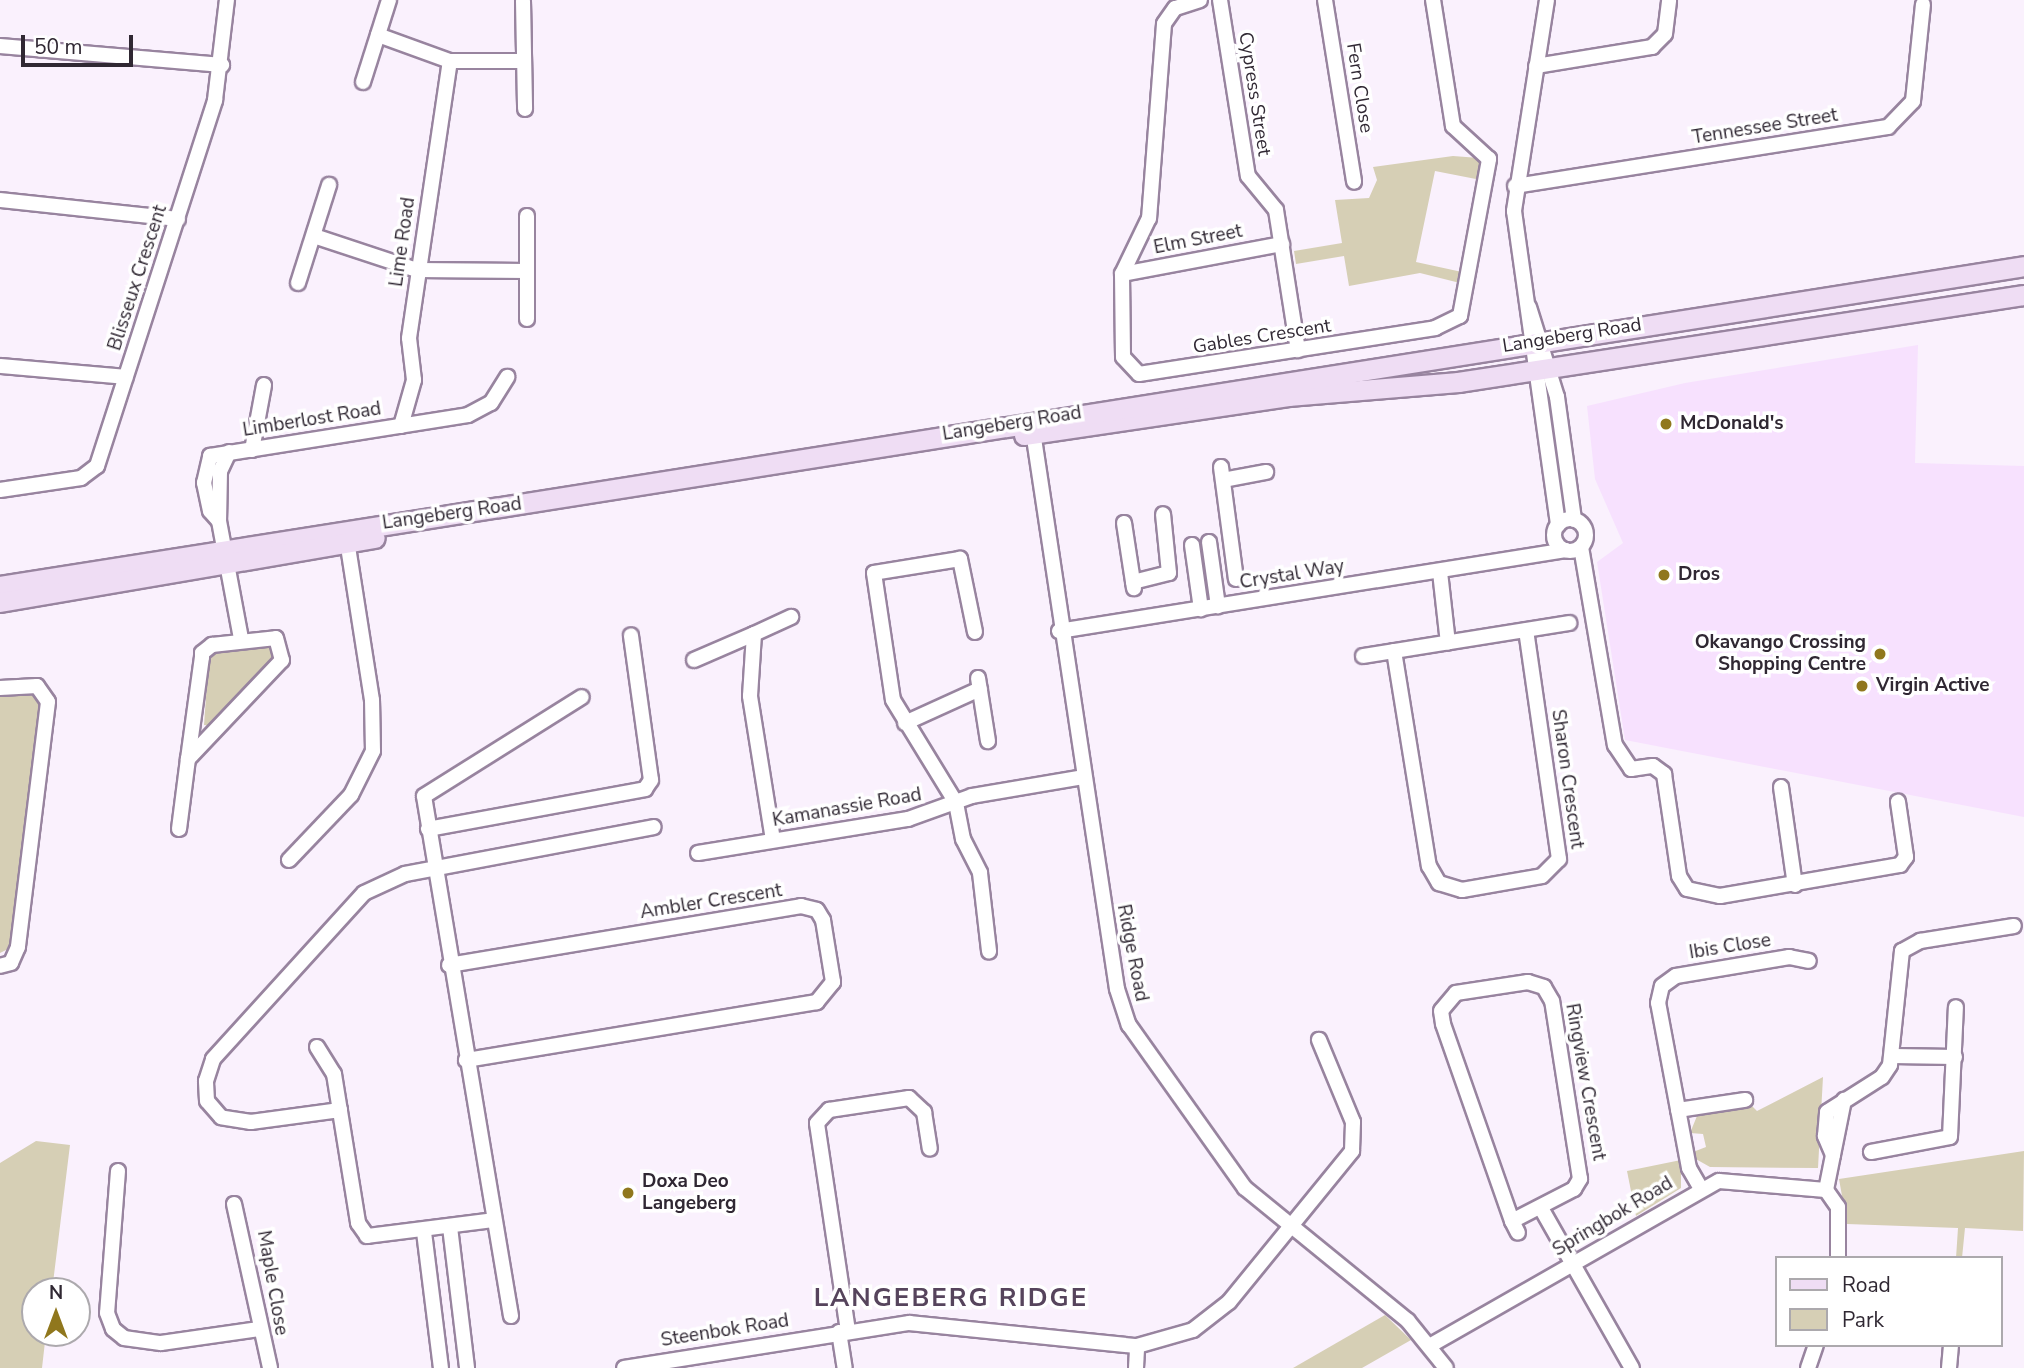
<!DOCTYPE html>
<style>
body{margin:0}
#map{position:relative;width:2024px;height:1368px;overflow:hidden;background:#faf1fd;font-family:"Nunito Sans",sans-serif}
div>[style]{position:absolute}
[style*='--x']{left:calc(var(--x)*1px);top:calc(var(--y)*1px);width:calc(var(--w)*1px);rotate:calc(var(--a)*1deg)}
.built>*{inset:0;background:#f7e1fe}
.green>*{inset:0;background:#d6cfb5}
.roads{filter:drop-shadow(2px 0 #98849f) drop-shadow(-2px 0 #98849f) drop-shadow(0 2px #98849f) drop-shadow(0 -2px #98849f)}
.minor>*{height:14px;margin:-7px;padding:0 7px;transform-origin:7px;border-radius:7px;background:#fff}
.minor>.ring{margin:-7px;padding:0;box-sizing:content-box;background:none;border:14px solid #fff;border-radius:50%}
.secondary>*{height:19px;margin:-9.5px;padding:0 9.5px;transform-origin:9.5px;border-radius:9.5px;background:#efddf4}
.dots>*{width:19px;height:19px;translate:-50% -50%;box-sizing:border-box;border:4px solid #fff;border-radius:50%}
span{translate:-50% -50%;white-space:nowrap;text-align:center;line-height:1.15;-webkit-text-stroke:7px #fff;paint-order:stroke}
.street-label{font-size:19px;color:#302833}
.poi-label{font-size:19px;color:#302833;font-weight:700}
.left{translate:0 -50%;text-align:left}
.right{translate:-100% -50%;text-align:right}
.district-label{font-size:26px;color:#56445c;font-weight:700;letter-spacing:2px}
.legend{position:absolute;left:1775px;top:1256px;width:228px;height:91px;box-sizing:border-box;background:#fff;border:2px solid #aca9ad;margin:0;padding:9px 12px;list-style:none;font-size:21px;color:#302833}
.legend li{display:flex;align-items:center;gap:14px;height:35px}
.legend b{width:35px;border:2px solid #aca9ad}
.north{position:absolute;left:21px;top:1277px;width:70px;height:70px;box-sizing:border-box;background:#fff;border:2px solid #aca9ad;border-radius:50%;rotate:0deg;font-size:19px;font-weight:700;line-height:28px;text-align:center;color:#302833}
.north::after{content:'';display:block;margin:auto;width:24px;height:32px;background:#90771d;clip-path:polygon(50% 0,100% 100%,50% 72%,0 100%)}
.scale{position:absolute;left:21px;top:35px;width:112px;height:32px;box-sizing:border-box;border:4px solid #302833;border-top:0;padding-left:9px;font-size:21px;line-height:24px;white-space:nowrap;color:#302833;-webkit-text-stroke:5px #fff;paint-order:stroke}
</style>
<div id="map">
<div class="built">
<i style="clip-path:polygon(1918px 345px,1915px 463px,2024px 466px,2024px 817px,1625px 740px,1597px 562px,1623px 543px,1595px 479px,1587px 406px,1685px 383px)"></i>
</div>
<div class="green">
<i style="clip-path:polygon(1453px 156px,1479px 158px,1481px 180px,1435px 171px,1416px 262px,1462px 272px,1460px 283px,1420px 273px,1349px 286px,1344px 256px,1296px 264px,1294px 251px,1342px 243px,1335px 200px,1369px 198px,1377px 180px,1373px 167px)"></i>
<i style="clip-path:polygon(269px 644px,274px 659px,211px 726px,204px 725px,209px 655px)"></i>
<i style="clip-path:polygon(25px 692px,38px 698px,42px 710px,10px 948px,0 953px,0 695px)"></i>
<i style="clip-path:polygon(1823px 1077px,1818px 1168px,1710px 1167px,1694px 1158px,1693px 1152px,1706px 1147px,1703px 1134px,1690px 1133px,1697px 1116px,1752px 1106px,1757px 1111px)"></i>
<i style="clip-path:polygon(36px 1141px,70px 1145px,52px 1291px,35px 1291px,35px 1333px,46px 1333px,42px 1368px,0 1368px,0 1163px)"></i>
<i style="clip-path:polygon(2024px 1151px,2023px 1231px,1965px 1228px,1962px 1258px,1956px 1258px,1958px 1228px,1847px 1224px,1839px 1179px)"></i>
<i style="clip-path:polygon(1681px 1160px,1681px 1188px,1636px 1216px,1627px 1171px)"></i>
<i style="clip-path:polygon(1385px 1315px,1411px 1340px,1362px 1368px,1293px 1368px)"></i>
</div>
<div class="roads">
<div class="minor">
<i style="--x:1200;--y:0;--w:26;--a:162"></i>
<i style="--x:1175;--y:8;--w:19;--a:125"></i>
<i style="--x:1164;--y:24;--w:195;--a:94.4"></i>
<i style="--x:1149;--y:218;--w:62;--a:115.7"></i>
<i style="--x:1122;--y:274;--w:83;--a:89.3"></i>
<i style="--x:1123;--y:357;--w:23;--a:47"></i>
<i style="--x:1139;--y:374;--w:300;--a:-8.8"></i>
<i style="--x:1435;--y:328;--w:28;--a:-26"></i>
<i style="--x:1460;--y:316;--w:160;--a:-79.5"></i>
<i style="--x:1489;--y:159;--w:49;--a:-137.5"></i>
<i style="--x:1453;--y:126;--w:128;--a:-99"></i>
<i style="--x:1220;--y:0;--w:178;--a:81"></i>
<i style="--x:1248;--y:176;--w:44;--a:50.5"></i>
<i style="--x:1276;--y:210;--w:142;--a:81.1"></i>
<i style="--x:1325;--y:0;--w:184;--a:80.9"></i>
<i style="--x:1547;--y:0;--w:214;--a:98.9"></i>
<i style="--x:1514;--y:211;--w:317;--a:82"></i>
<i style="--x:523;--y:1;--w:108;--a:88.9"></i>
<i style="--x:378;--y:35;--w:77;--a:19.9"></i>
<i style="--x:450;--y:61;--w:71;--a:0"></i>
<i style="--x:0;--y:46;--w:223;--a:4.9"></i>
<i style="--x:1536;--y:66;--w:118;--a:-9.3"></i>
<i style="--x:1652;--y:47;--w:18;--a:-45"></i>
<i style="--x:1665;--y:34;--w:34;--a:-83"></i>
<i style="--x:363;--y:82;--w:86;--a:-72.4"></i>
<i style="--x:1515;--y:186;--w:378;--a:-9"></i>
<i style="--x:1888;--y:127;--w:36;--a:-46"></i>
<i style="--x:1913;--y:101;--w:97;--a:-84.1"></i>
<i style="--x:0;--y:200;--w:179;--a:6.1"></i>
<i style="--x:527;--y:216;--w:103;--a:90"></i>
<i style="--x:314;--y:236;--w:108;--a:18.3"></i>
<i style="--x:417;--y:270;--w:110;--a:0.5"></i>
<i style="--x:1122;--y:274;--w:163;--a:-10.6"></i>
<i style="--x:298;--y:283;--w:103;--a:-72.4"></i>
<i style="--x:1529;--y:307;--w:94;--a:72.7"></i>
<i style="--x:1557;--y:397;--w:124;--a:82.1"></i>
<i style="--x:0;--y:366;--w:126;--a:5"></i>
<i style="--x:1032;--y:425;--w:570;--a:81.43"></i>
<i style="--x:1117;--y:989;--w:38;--a:72"></i>
<i style="--x:1129;--y:1025;--w:200;--a:54.6"></i>
<i style="--x:1245;--y:1188;--w:210;--a:39.2"></i>
<i style="--x:1408;--y:1321;--w:60;--a:51"></i>
<i style="--x:401;--y:426;--w:48;--a:-74.2"></i>
<i style="--x:414;--y:380;--w:42;--a:-96.8"></i>
<i style="--x:409;--y:338;--w:280;--a:-81.6"></i>
<i style="--x:252;--y:450;--w:66;--a:-79.5"></i>
<i style="--x:229;--y:452;--w:21;--a:115"></i>
<i style="--x:220;--y:471;--w:50;--a:91.1"></i>
<i style="--x:219;--y:521;--w:120;--a:79.4"></i>
<i style="--x:1221;--y:467;--w:113;--a:82.4"></i>
<i style="--x:1223;--y:480;--w:44;--a:-10.5"></i>
<i style="--x:0;--y:490;--w:82;--a:-8.4"></i>
<i style="--x:81;--y:478;--w:20;--a:-37"></i>
<i style="--x:97;--y:466;--w:385;--a:-72.1"></i>
<i style="--x:215;--y:100;--w:101;--a:-83.2"></i>
<i class="ring" style="left:1554px;top:519px;width:18px;height:18px"></i>
<i style="--x:219;--y:521;--w:13;--a:-132"></i>
<i style="--x:210;--y:511;--w:29;--a:-102"></i>
<i style="--x:204;--y:483;--w:28;--a:-77"></i>
<i style="--x:210;--y:456;--w:261;--a:-9"></i>
<i style="--x:468;--y:415;--w:26;--a:-28"></i>
<i style="--x:491;--y:403;--w:31;--a:-58"></i>
<i style="--x:1124;--y:523;--w:66;--a:81.3"></i>
<i style="--x:1209;--y:542;--w:65;--a:82"></i>
<i style="--x:1192;--y:545;--w:65;--a:82"></i>
<i style="--x:1581;--y:547;--w:201;--a:80.3"></i>
<i style="--x:1615;--y:745;--w:29;--a:56"></i>
<i style="--x:1631;--y:769;--w:22;--a:-8"></i>
<i style="--x:1653;--y:766;--w:14;--a:36"></i>
<i style="--x:1664;--y:774;--w:103;--a:81.6"></i>
<i style="--x:1679;--y:876;--w:15;--a:58"></i>
<i style="--x:1687;--y:889;--w:34;--a:12"></i>
<i style="--x:1720;--y:896;--w:183;--a:-9.8"></i>
<i style="--x:1900;--y:865;--w:10;--a:-53"></i>
<i style="--x:1906;--y:857;--w:56;--a:-98.3"></i>
<i style="--x:1440;--y:572;--w:71;--a:83.6"></i>
<i style="--x:1133;--y:582;--w:37;--a:-14"></i>
<i style="--x:1169;--y:573;--w:59;--a:-95.8"></i>
<i style="--x:1059;--y:631;--w:513;--a:-9.08"></i>
<i style="--x:975;--y:632;--w:75;--a:-101.6"></i>
<i style="--x:960;--y:559;--w:87;--a:170.8"></i>
<i style="--x:874;--y:573;--w:128;--a:81.5"></i>
<i style="--x:893;--y:700;--w:121;--a:58.5"></i>
<i style="--x:956;--y:803;--w:37;--a:79"></i>
<i style="--x:963;--y:839;--w:38;--a:63"></i>
<i style="--x:980;--y:873;--w:79;--a:83.4"></i>
<i style="--x:1394;--y:651;--w:218;--a:80.8"></i>
<i style="--x:1429;--y:866;--w:20;--a:60"></i>
<i style="--x:1439;--y:883;--w:24;--a:17"></i>
<i style="--x:1462;--y:890;--w:81;--a:-9.9"></i>
<i style="--x:1542;--y:876;--w:24;--a:-45"></i>
<i style="--x:1559;--y:859;--w:231;--a:-98.2"></i>
<i style="--x:1363;--y:656;--w:209;--a:-9.1"></i>
<i style="--x:694;--y:660;--w:65;--a:-23.4"></i>
<i style="--x:978;--y:678;--w:64;--a:81"></i>
<i style="--x:0;--y:688;--w:37;--a:-3"></i>
<i style="--x:37;--y:686;--w:19;--a:55"></i>
<i style="--x:48;--y:702;--w:247;--a:97"></i>
<i style="--x:18;--y:947;--w:17;--a:114"></i>
<i style="--x:11;--y:963;--w:11;--a:165"></i>
<i style="--x:905;--y:723;--w:82;--a:-24.4"></i>
<i style="--x:1781;--y:787;--w:99;--a:81.9"></i>
<i style="--x:179;--y:829;--w:71;--a:-82.7"></i>
<i style="--x:188;--y:759;--w:103;--a:-82.2"></i>
<i style="--x:202;--y:657;--w:4;--a:-90"></i>
<i style="--x:202;--y:653;--w:13;--a:-39"></i>
<i style="--x:212;--y:645;--w:64;--a:-6.2"></i>
<i style="--x:276;--y:638;--w:23;--a:75"></i>
<i style="--x:282;--y:660;--w:137;--a:133.5"></i>
<i style="--x:428;--y:829;--w:221;--a:-10.4"></i>
<i style="--x:645;--y:789;--w:11;--a:-56"></i>
<i style="--x:651;--y:780;--w:146;--a:-97.9"></i>
<i style="--x:773;--y:840;--w:146;--a:-99.1"></i>
<i style="--x:750;--y:696;--w:62;--a:-86.3"></i>
<i style="--x:754;--y:634;--w:41;--a:-24.7"></i>
<i style="--x:698;--y:853;--w:213;--a:-9.2"></i>
<i style="--x:908;--y:819;--w:68;--a:-19.8"></i>
<i style="--x:972;--y:796;--w:113;--a:-9.7"></i>
<i style="--x:289;--y:860;--w:90;--a:-46.4"></i>
<i style="--x:351;--y:795;--w:49;--a:-63.4"></i>
<i style="--x:373;--y:751;--w:51;--a:-91.1"></i>
<i style="--x:372;--y:700;--w:168;--a:-98.9"></i>
<i style="--x:449;--y:965;--w:357;--a:-9.5"></i>
<i style="--x:801;--y:906;--w:16;--a:14"></i>
<i style="--x:817;--y:910;--w:12;--a:59"></i>
<i style="--x:823;--y:920;--w:63;--a:80.8"></i>
<i style="--x:833;--y:982;--w:26;--a:129"></i>
<i style="--x:817;--y:1002;--w:356;--a:170.6"></i>
<i style="--x:317;--y:1047;--w:32;--a:58"></i>
<i style="--x:334;--y:1074;--w:151;--a:80.8"></i>
<i style="--x:358;--y:1223;--w:16;--a:55"></i>
<i style="--x:367;--y:1236;--w:128;--a:-7.2"></i>
<i style="--x:1893;--y:1056;--w:62;--a:0.9"></i>
<i style="--x:340;--y:1110;--w:90;--a:172.3"></i>
<i style="--x:251;--y:1122;--w:30;--a:-171"></i>
<i style="--x:221;--y:1117;--w:21;--a:-131"></i>
<i style="--x:207;--y:1101;--w:20;--a:-93"></i>
<i style="--x:206;--y:1081;--w:23;--a:-72"></i>
<i style="--x:213;--y:1059;--w:224;--a:-47.7"></i>
<i style="--x:364;--y:893;--w:45;--a:-24.9"></i>
<i style="--x:405;--y:874;--w:253;--a:-10.7"></i>
<i style="--x:1678;--y:1110;--w:68;--a:-8.5"></i>
<i style="--x:1871;--y:1152;--w:80;--a:-10.8"></i>
<i style="--x:1950;--y:1137;--w:130;--a:-87.4"></i>
<i style="--x:1833;--y:1155;--w:21;--a:-113"></i>
<i style="--x:1825;--y:1136;--w:24;--a:-85"></i>
<i style="--x:1827;--y:1112;--w:65;--a:-32.5"></i>
<i style="--x:1882;--y:1077;--w:14;--a:-56"></i>
<i style="--x:1890;--y:1065;--w:115;--a:-84"></i>
<i style="--x:1902;--y:951;--w:21;--a:-29"></i>
<i style="--x:1920;--y:941;--w:95;--a:-9.1"></i>
<i style="--x:118;--y:1171;--w:142;--a:94.4"></i>
<i style="--x:107;--y:1313;--w:17;--a:69"></i>
<i style="--x:113;--y:1329;--w:14;--a:39"></i>
<i style="--x:124;--y:1338;--w:37;--a:8"></i>
<i style="--x:161;--y:1343;--w:99;--a:-8.1"></i>
<i style="--x:1700;--y:1187;--w:22;--a:-120"></i>
<i style="--x:1689;--y:1168;--w:168;--a:-100.6"></i>
<i style="--x:1658;--y:1003;--w:17;--a:-77"></i>
<i style="--x:1662;--y:986;--w:17;--a:-36"></i>
<i style="--x:1676;--y:976;--w:115;--a:-9.5"></i>
<i style="--x:1789;--y:957;--w:20;--a:11"></i>
<i style="--x:1826;--y:1190;--w:92;--a:-78.7"></i>
<i style="--x:234;--y:1204;--w:168;--a:77.6"></i>
<i style="--x:1541;--y:1208;--w:184;--a:60.4"></i>
<i style="--x:1512;--y:1221;--w:70;--a:-27.3"></i>
<i style="--x:1574;--y:1189;--w:12;--a:-59"></i>
<i style="--x:1580;--y:1179;--w:180;--a:-98.9"></i>
<i style="--x:1552;--y:1001;--w:16;--a:-120"></i>
<i style="--x:1544;--y:987;--w:17;--a:-163"></i>
<i style="--x:1528;--y:982;--w:73;--a:171.3"></i>
<i style="--x:1456;--y:993;--w:23;--a:130"></i>
<i style="--x:1441;--y:1011;--w:13;--a:81"></i>
<i style="--x:1443;--y:1024;--w:209;--a:70.7"></i>
<i style="--x:1512;--y:1221;--w:13;--a:63"></i>
<i style="--x:450;--y:1227;--w:142;--a:83.1"></i>
<i style="--x:424;--y:1232;--w:137;--a:82.9"></i>
<i style="--x:511;--y:1316;--w:527;--a:-99.5"></i>
<i style="--x:424;--y:796;--w:186;--a:-32.1"></i>
<i style="--x:848;--y:1331;--w:210;--a:-98.5"></i>
<i style="--x:817;--y:1123;--w:18;--a:-47"></i>
<i style="--x:829;--y:1110;--w:81;--a:-8.5"></i>
<i style="--x:909;--y:1098;--w:21;--a:43"></i>
<i style="--x:924;--y:1112;--w:37;--a:81"></i>
<i style="--x:839;--y:1332;--w:36;--a:81"></i>
<i style="--x:1431;--y:1345;--w:331;--a:-29.7"></i>
<i style="--x:1719;--y:1181;--w:107;--a:4.8"></i>
<i style="--x:1826;--y:1190;--w:21;--a:55"></i>
<i style="--x:1838;--y:1207;--w:51;--a:90"></i>
<i style="--x:624;--y:1368;--w:289;--a:-9"></i>
<i style="--x:909;--y:1323;--w:229;--a:5.8"></i>
<i style="--x:1137;--y:1346;--w:58;--a:-15.9"></i>
<i style="--x:1193;--y:1330;--w:46;--a:-37.9"></i>
<i style="--x:1229;--y:1302;--w:195;--a:-50.8"></i>
<i style="--x:1352;--y:1151;--w:29;--a:-88"></i>
<i style="--x:1353;--y:1122;--w:89;--a:-112.5"></i>
<i style="--x:1136;--y:1368;--w:22;--a:-87"></i>
<i style="--x:1808;--y:1368;--w:24;--a:-71"></i>
<i style="--x:1949;--y:1368;--w:23;--a:-85"></i>
</div>
<div class="secondary">
<i style="--x:1024;--y:435;--w:267;--a:-8.4"></i>
<i style="--x:1288;--y:396;--w:171;--a:-4.7"></i>
<i style="--x:1458;--y:382;--w:573;--a:-8.74"></i>
<i style="--x:0;--y:586;--w:2049;--a:-8.98"></i>
<i style="--x:0;--y:602;--w:380;--a:-9.7"></i>
</div>
</div>
<div class="dots">
<i style="left:1666px;top:424px;background:#90771d"></i>
<i style="left:1664px;top:575px;background:#90771d"></i>
<i style="left:1880px;top:654px;background:#90771d"></i>
<i style="left:1862px;top:686px;background:#90771d"></i>
<i style="left:628px;top:1193px;background:#90771d"></i>
</div>
<div class="street-label">
<span style="left:1359px;top:88px;rotate:81deg">Fern Close</span>
<span style="left:1254px;top:94px;rotate:81deg">Cypress Street</span>
<span style="left:1765px;top:127px;rotate:-9deg">Tennessee Street</span>
<span style="left:1198px;top:240px;rotate:-11deg">Elm Street</span>
<span style="left:403px;top:242px;rotate:-82deg">Lime Road</span>
<span style="left:138px;top:278px;rotate:-72deg">Blisseux Crescent</span>
<span style="left:1572px;top:336px;rotate:-9deg">Langeberg Road</span>
<span style="left:1262px;top:337px;rotate:-9deg">Gables Crescent</span>
<span style="left:312px;top:420px;rotate:-9deg">Limberlost Road</span>
<span style="left:1012px;top:424px;rotate:-9deg">Langeberg Road</span>
<span style="left:452px;top:514px;rotate:-8deg">Langeberg Road</span>
<span style="left:1292px;top:575px;rotate:-9deg">Crystal Way</span>
<span style="left:1567px;top:779px;rotate:82deg">Sharon Crescent</span>
<span style="left:847px;top:808px;rotate:-10deg">Kamanassie Road</span>
<span style="left:711px;top:902px;rotate:-9deg">Ambler Crescent</span>
<span style="left:1730px;top:947px;rotate:-9deg">Ibis Close</span>
<span style="left:1132px;top:953px;rotate:79deg">Ridge Road</span>
<span style="left:1585px;top:1082px;rotate:80deg">Ringview Crescent</span>
<span style="left:1613px;top:1217px;rotate:-31deg">Springbok Road</span>
<span style="left:272px;top:1283px;rotate:80deg">Maple Close</span>
<span style="left:725px;top:1331px;rotate:-9deg">Steenbok Road</span>
</div>
<div class="poi-label">
<span class="left" style="left:1680px;top:424px">McDonald's</span>
<span class="left" style="left:1678px;top:575px">Dros</span>
<span class="right" style="left:1866px;top:654px">Okavango Crossing<br>Shopping Centre</span>
<span class="left" style="left:1876px;top:686px">Virgin Active</span>
<span class="left" style="left:642px;top:1193px">Doxa Deo<br>Langeberg</span>
</div>
<div class="district-label">
<span style="left:951px;top:1298px">LANGEBERG RIDGE</span>
</div>
<ul class="legend">
<li><b style="height:9px;background:#efddf4"></b>Road</li>
<li><b style="height:19px;background:#d6cfb5"></b>Park</li>
</ul>
<div class="north">N</div>
<div class="scale">50 m</div>
</div>
